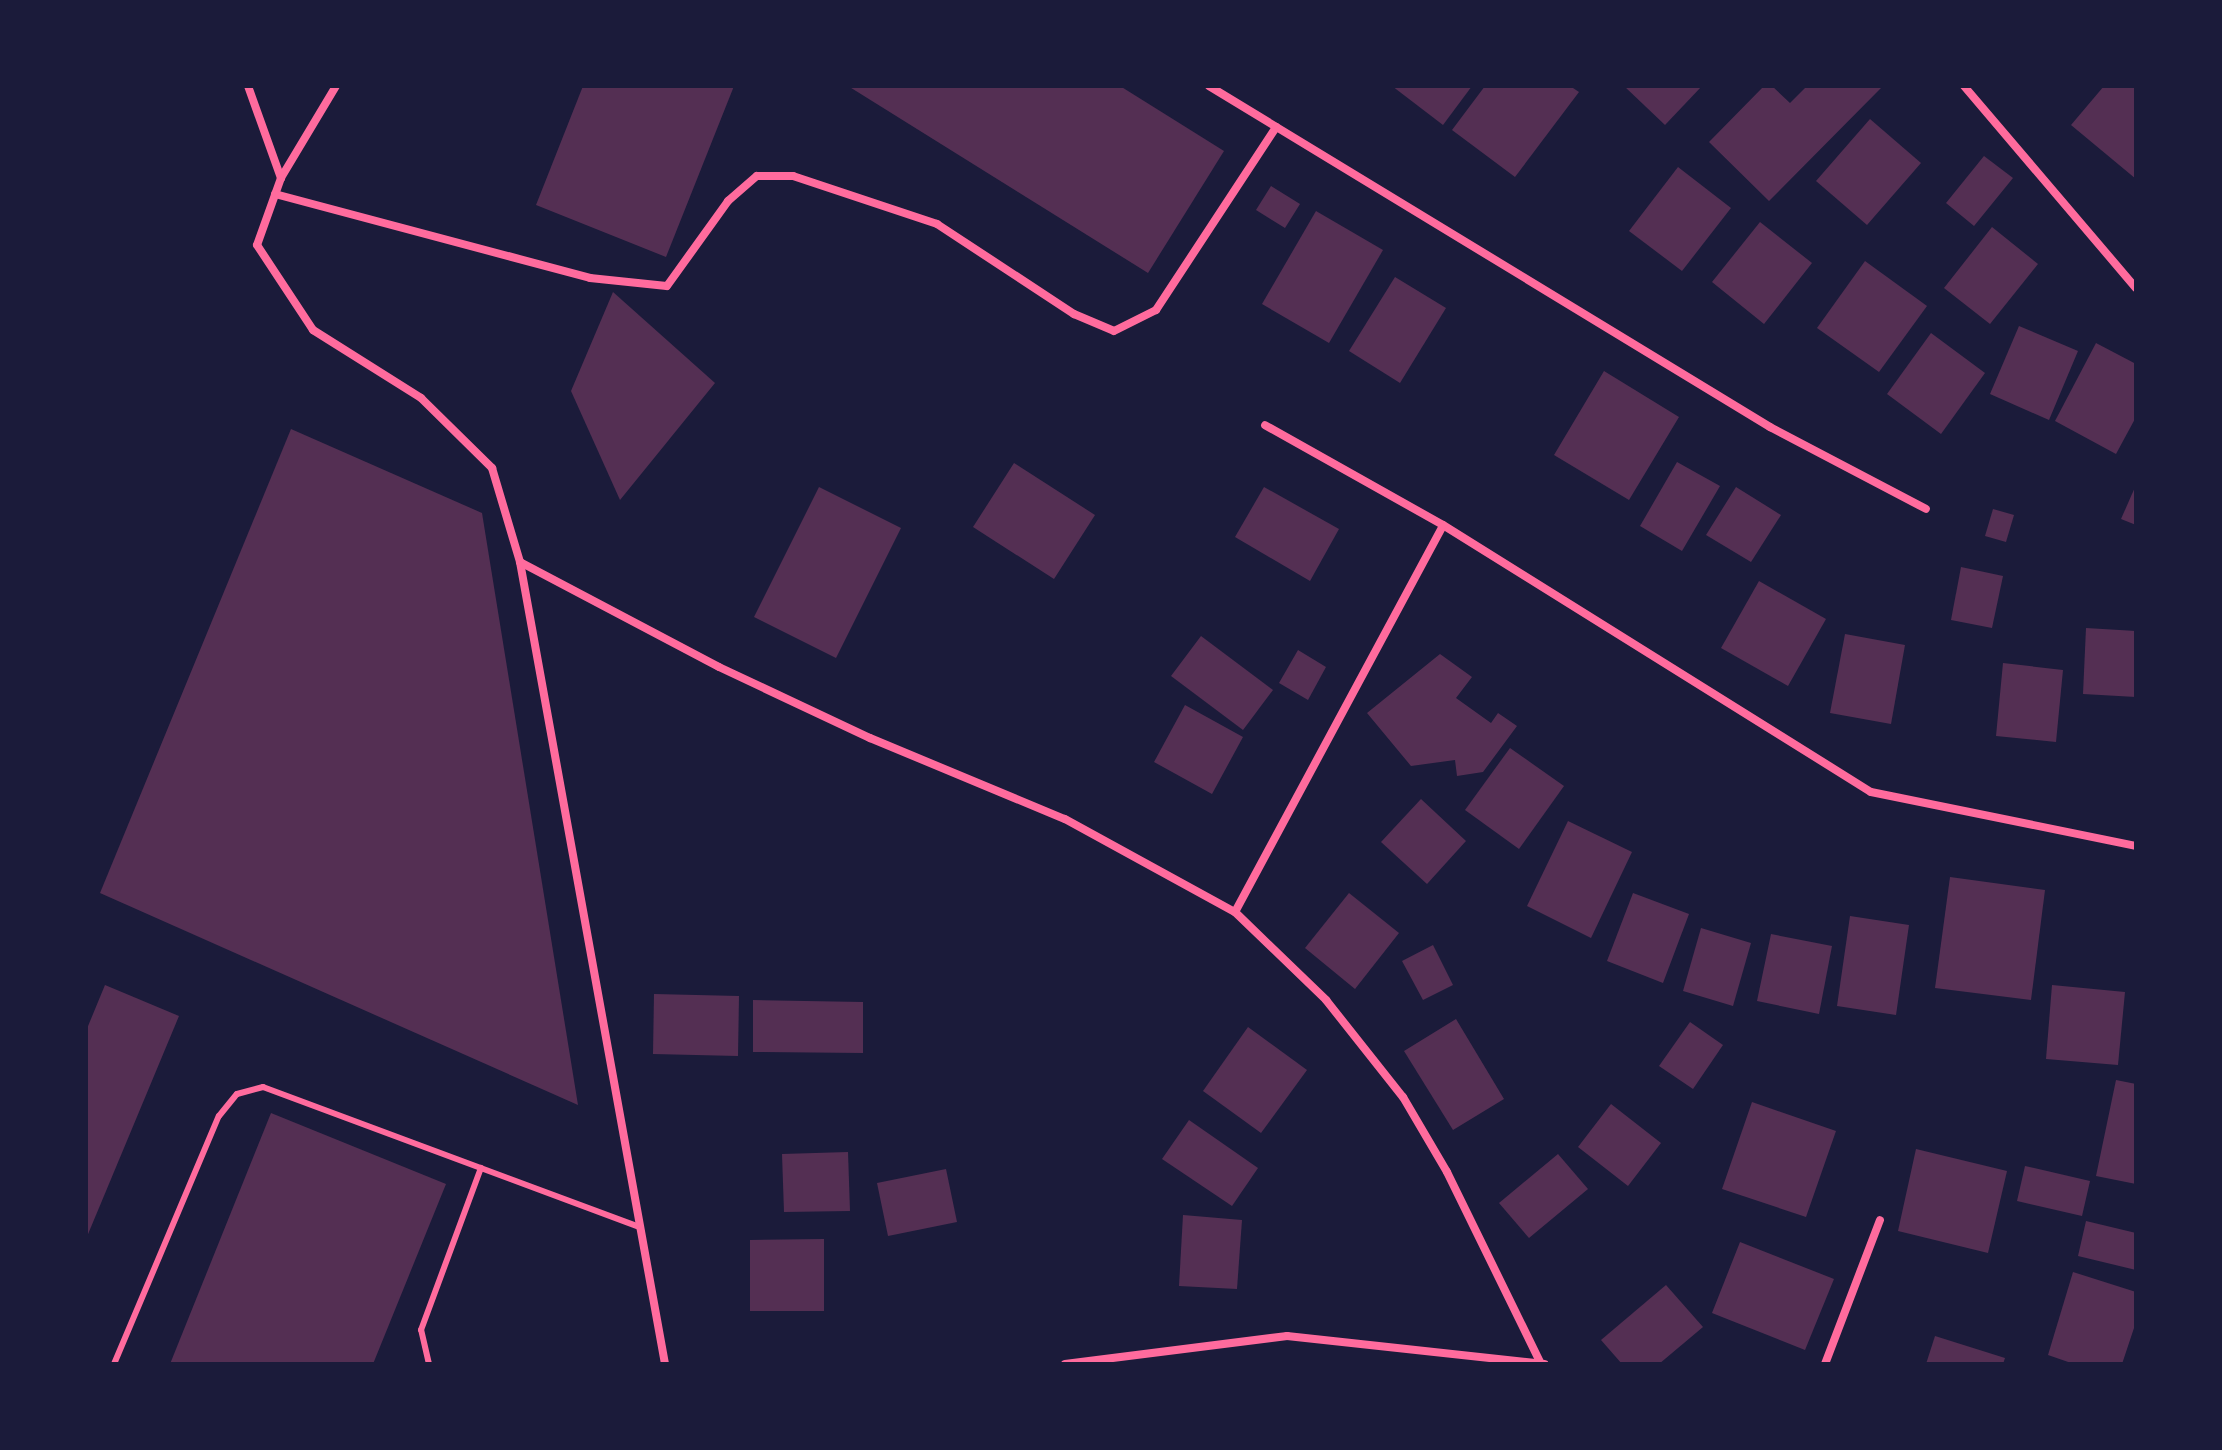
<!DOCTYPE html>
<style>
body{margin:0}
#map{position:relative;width:2222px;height:1450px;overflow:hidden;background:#1b1b3a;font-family:Manrope,sans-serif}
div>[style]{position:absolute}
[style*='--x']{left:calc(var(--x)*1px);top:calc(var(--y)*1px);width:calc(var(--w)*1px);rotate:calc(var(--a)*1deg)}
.building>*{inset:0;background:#542f53}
.service>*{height:6px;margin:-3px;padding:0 3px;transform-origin:3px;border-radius:3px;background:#ff6b9d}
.minor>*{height:8px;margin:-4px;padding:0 4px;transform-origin:4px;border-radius:4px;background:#ff6b9d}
span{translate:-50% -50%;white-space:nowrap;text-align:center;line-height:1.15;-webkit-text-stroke:7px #1b1b3a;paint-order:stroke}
.frame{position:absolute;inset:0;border:88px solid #1b1b3a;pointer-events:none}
</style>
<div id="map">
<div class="building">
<i style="clip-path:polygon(583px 86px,734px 86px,666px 257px,536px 205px)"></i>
<i style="clip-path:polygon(848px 86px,1120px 86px,1224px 151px,1148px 273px)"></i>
<i style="clip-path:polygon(1392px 86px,1472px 86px,1443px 125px)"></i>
<i style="clip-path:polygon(1485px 86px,1570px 86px,1579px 92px,1515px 177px,1452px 130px)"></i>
<i style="clip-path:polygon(1624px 86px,1702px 86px,1665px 125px)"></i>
<i style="clip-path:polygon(1764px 86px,1772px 86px,1790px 103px,1807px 86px,1881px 88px,1769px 201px,1709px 142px)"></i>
<i style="clip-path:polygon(2104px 86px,2136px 86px,2136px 179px,2071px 125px)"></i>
<i style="clip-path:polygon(1870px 119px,1921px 163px,1867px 225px,1816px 181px)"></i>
<i style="clip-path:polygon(1984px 156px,2013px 178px,1974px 226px,1946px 203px)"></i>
<i style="clip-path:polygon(1678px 167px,1731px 208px,1682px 271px,1629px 231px)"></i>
<i style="clip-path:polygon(1271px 186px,1300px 204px,1285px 228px,1256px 210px)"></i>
<i style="clip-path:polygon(1316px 211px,1383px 250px,1329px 343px,1262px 304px)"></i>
<i style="clip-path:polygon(1760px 222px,1812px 263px,1764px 324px,1712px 282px)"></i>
<i style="clip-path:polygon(1992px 227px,2038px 264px,1990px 324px,1944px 288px)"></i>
<i style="clip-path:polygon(1865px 261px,1927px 306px,1879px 372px,1817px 328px)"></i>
<i style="clip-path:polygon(1395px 277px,1446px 308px,1400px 383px,1349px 351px)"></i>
<i style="clip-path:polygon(613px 292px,715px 383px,620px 500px,571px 391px)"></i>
<i style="clip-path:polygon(2019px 326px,2078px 351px,2049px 420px,1990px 394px)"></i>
<i style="clip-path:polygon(1931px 333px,1985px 373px,1941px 434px,1887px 394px)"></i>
<i style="clip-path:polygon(2096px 343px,2136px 364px,2136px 417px,2116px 454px,2055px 421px)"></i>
<i style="clip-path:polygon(1604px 371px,1679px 417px,1629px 500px,1554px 455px)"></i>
<i style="clip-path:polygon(291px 429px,482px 513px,578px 1105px,100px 893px)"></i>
<i style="clip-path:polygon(1677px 462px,1720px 486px,1682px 551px,1640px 526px)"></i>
<i style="clip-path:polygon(1014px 463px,1095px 515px,1054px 579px,973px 527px)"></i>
<i style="clip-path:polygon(2136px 485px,2136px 525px,2121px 519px)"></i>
<i style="clip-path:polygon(819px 487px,901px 528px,836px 658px,754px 617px)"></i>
<i style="clip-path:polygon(1264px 487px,1339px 529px,1310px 581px,1235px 537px)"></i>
<i style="clip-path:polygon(1736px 487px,1781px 515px,1751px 562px,1706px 535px)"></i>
<i style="clip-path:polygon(1993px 509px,2014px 515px,2006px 542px,1985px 536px)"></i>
<i style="clip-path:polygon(1961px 567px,2003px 576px,1992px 628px,1951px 620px)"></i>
<i style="clip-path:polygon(1759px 581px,1826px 619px,1788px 686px,1721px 648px)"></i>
<i style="clip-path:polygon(2086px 628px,2136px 631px,2136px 697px,2083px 694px)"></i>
<i style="clip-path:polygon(1845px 634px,1905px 645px,1891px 724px,1830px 713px)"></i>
<i style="clip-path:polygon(1201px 636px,1273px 690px,1243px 730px,1171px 676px)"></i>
<i style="clip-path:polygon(1298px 650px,1326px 667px,1308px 700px,1279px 683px)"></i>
<i style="clip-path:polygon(1440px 654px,1472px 677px,1456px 698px,1491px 723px,1498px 713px,1517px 726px,1483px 772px,1457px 776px,1455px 760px,1411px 766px,1367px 713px)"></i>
<i style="clip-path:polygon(2003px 663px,2063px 670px,2056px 742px,1996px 736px)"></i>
<i style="clip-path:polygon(1185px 705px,1243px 737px,1212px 794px,1154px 762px)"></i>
<i style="clip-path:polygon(1510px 748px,1564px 786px,1519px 849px,1465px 810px)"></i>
<i style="clip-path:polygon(1421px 799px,1466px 841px,1427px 884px,1381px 842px)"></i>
<i style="clip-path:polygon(1568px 821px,1632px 852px,1591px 938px,1527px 906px)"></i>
<i style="clip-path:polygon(1950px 877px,2045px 890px,2031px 1000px,1935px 988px)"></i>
<i style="clip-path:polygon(1349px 893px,1399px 933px,1355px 989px,1305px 948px)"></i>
<i style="clip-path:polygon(1633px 893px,1689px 914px,1663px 983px,1607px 961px)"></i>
<i style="clip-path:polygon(1850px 916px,1909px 925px,1896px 1015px,1837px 1006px)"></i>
<i style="clip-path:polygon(1701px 928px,1751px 943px,1733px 1006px,1683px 991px)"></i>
<i style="clip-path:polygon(1771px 934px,1832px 946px,1819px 1014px,1757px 1001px)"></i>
<i style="clip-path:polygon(1433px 945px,1453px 985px,1423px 1000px,1402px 961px)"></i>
<i style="clip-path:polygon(105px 985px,179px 1016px,86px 1239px,86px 1031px)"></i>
<i style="clip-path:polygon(2052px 985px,2125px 992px,2118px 1065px,2046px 1059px)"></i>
<i style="clip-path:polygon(654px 994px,739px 996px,738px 1056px,653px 1054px)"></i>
<i style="clip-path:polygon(753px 1000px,863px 1002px,863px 1053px,753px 1052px)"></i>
<i style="clip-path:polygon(1456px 1019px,1504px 1099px,1453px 1130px,1404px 1051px)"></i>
<i style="clip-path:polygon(1690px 1022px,1723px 1045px,1693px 1089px,1659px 1066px)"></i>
<i style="clip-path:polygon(1248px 1027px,1307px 1070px,1261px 1133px,1203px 1091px)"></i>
<i style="clip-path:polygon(2116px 1080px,2136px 1084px,2136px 1184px,2096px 1176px)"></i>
<i style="clip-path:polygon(1752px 1102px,1836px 1131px,1806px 1217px,1722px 1189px)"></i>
<i style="clip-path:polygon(1611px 1104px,1661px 1143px,1628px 1186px,1578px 1147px)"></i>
<i style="clip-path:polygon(271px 1113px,446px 1184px,373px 1364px,170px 1364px)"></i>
<i style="clip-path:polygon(1189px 1120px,1258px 1168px,1232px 1206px,1162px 1159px)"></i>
<i style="clip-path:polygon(1916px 1149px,2007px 1171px,1988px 1253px,1898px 1231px)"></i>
<i style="clip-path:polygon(848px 1152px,850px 1211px,784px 1212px,782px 1154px)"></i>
<i style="clip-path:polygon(1558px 1154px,1588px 1189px,1529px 1238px,1499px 1203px)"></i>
<i style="clip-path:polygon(2025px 1166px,2090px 1181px,2082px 1216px,2017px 1201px)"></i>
<i style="clip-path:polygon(946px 1169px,957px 1222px,888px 1236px,877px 1183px)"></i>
<i style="clip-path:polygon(1183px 1215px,1242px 1220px,1237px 1289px,1179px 1286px)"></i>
<i style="clip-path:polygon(2086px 1221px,2136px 1233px,2136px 1270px,2078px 1256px)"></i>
<i style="clip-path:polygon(824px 1239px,824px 1311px,750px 1311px,750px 1240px)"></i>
<i style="clip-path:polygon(1740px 1242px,1834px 1279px,1805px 1350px,1712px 1313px)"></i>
<i style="clip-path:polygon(2073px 1272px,2136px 1292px,2136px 1322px,2122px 1364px,2074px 1364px,2048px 1355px)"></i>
<i style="clip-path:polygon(1666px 1285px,1703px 1327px,1659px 1364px,1622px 1364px,1601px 1340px)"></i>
<i style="clip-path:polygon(1935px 1336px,2005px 1358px,2003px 1364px,1926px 1364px)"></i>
</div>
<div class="service">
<i style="--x:114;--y:1364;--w:269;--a:-67.1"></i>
<i style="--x:219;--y:1116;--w:28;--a:-51"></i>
<i style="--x:237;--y:1094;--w:27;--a:-15"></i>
<i style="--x:263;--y:1087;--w:402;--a:20.4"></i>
<i style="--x:429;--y:1364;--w:35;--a:-103"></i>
<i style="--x:421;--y:1330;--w:173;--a:-69.7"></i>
</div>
<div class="minor">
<i style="--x:248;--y:86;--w:98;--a:70.3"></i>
<i style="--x:336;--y:86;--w:107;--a:120.9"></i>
<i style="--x:281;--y:178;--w:71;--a:109.7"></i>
<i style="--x:257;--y:245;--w:102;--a:56.6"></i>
<i style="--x:313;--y:330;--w:128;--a:32.2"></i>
<i style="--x:421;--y:398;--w:100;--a:44.6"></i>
<i style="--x:492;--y:468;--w:98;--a:73.4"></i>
<i style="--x:520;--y:562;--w:815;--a:79.75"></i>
<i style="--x:1209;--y:86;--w:657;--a:31.29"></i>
<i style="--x:1770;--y:427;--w:176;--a:27.7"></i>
<i style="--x:1964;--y:86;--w:265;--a:49.6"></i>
<i style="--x:275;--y:194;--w:326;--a:14.9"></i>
<i style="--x:590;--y:278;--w:77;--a:5.9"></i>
<i style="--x:667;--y:286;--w:105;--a:-54.3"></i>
<i style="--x:728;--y:201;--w:38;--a:-41"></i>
<i style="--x:757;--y:176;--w:36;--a:0"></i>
<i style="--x:793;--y:176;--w:152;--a:18.4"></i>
<i style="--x:937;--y:224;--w:164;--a:33.3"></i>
<i style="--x:1074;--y:314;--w:43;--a:23"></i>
<i style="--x:1114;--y:331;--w:47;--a:-26.6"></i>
<i style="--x:1156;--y:310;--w:219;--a:-56.7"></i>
<i style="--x:1443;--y:525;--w:504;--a:31.96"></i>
<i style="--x:1871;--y:792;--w:270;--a:11.5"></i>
<i style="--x:520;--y:562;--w:225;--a:27.8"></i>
<i style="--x:719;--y:667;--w:167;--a:25.2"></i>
<i style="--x:870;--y:738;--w:211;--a:22.6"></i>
<i style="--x:1065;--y:819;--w:194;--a:28.7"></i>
<i style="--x:1235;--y:912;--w:127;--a:44"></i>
<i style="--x:1326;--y:1000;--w:124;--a:51.6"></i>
<i style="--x:1403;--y:1097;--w:87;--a:59.6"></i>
<i style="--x:1447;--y:1172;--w:214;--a:63.9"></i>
<i style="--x:1235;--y:912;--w:439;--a:-61.7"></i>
<i style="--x:1443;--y:525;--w:204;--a:-150.7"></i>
<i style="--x:1065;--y:1364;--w:224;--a:-7.2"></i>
<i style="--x:1287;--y:1336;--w:259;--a:6.2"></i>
<i style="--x:1825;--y:1364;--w:154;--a:-69.1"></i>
</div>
<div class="frame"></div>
</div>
